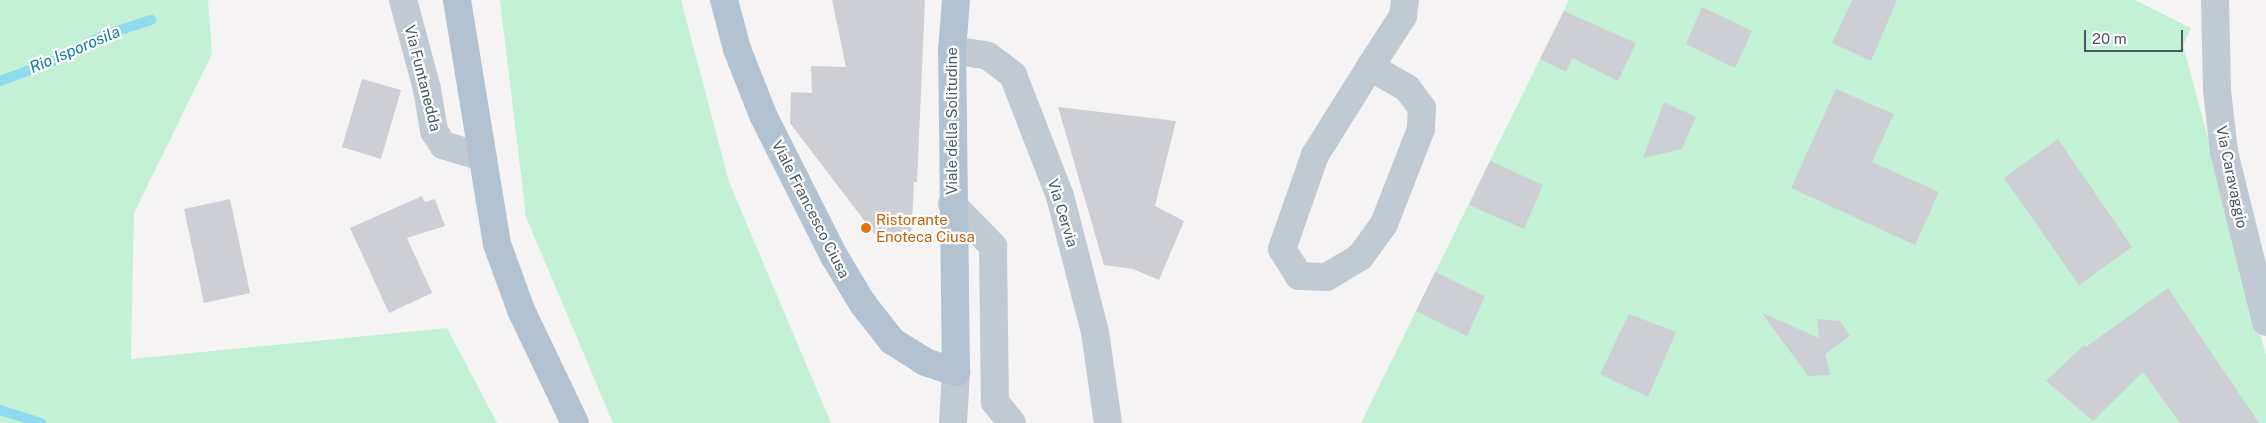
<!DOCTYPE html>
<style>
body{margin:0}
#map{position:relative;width:2266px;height:423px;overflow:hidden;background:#f5f3f3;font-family:"Public Sans",sans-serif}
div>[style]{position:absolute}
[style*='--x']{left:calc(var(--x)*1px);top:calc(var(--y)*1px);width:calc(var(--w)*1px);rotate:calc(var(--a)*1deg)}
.green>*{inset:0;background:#c3f1d5}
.stream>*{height:10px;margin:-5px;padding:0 5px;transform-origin:5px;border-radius:5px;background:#90daee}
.building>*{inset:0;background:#cdcfd5}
.minor>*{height:28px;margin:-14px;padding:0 14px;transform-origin:14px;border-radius:14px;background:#c1cad2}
.major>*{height:28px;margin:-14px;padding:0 14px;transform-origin:14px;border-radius:14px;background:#b3c2d1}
.dots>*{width:14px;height:14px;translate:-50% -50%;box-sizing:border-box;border:2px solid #fff;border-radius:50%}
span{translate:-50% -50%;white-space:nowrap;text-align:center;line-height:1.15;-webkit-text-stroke:4.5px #fff;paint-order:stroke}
.street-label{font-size:15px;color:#4a5661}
.food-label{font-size:15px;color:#c56008}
.left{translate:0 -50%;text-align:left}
.water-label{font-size:16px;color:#0c7c9b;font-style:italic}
.scale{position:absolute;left:2084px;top:30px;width:99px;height:22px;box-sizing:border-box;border:2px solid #4a5661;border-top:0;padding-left:6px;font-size:15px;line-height:18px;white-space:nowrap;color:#4a5661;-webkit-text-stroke:4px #fff;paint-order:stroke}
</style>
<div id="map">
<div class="green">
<i style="clip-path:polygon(0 0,208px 0,212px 54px,134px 213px,131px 359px,447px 328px,497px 423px,0 423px)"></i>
<i style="clip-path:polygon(500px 0,681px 0,729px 182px,831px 423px,613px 423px,526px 217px)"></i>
<i style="clip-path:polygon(1569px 0,2135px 0,2191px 28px,2183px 45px,2266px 355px,2266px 423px,1361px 423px)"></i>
</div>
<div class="stream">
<i style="--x:0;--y:81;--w:58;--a:-20.3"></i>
<i style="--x:54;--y:61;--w:54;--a:-27.5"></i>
<i style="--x:102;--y:36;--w:52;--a:-18.1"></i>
<i style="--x:0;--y:410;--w:43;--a:17.6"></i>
</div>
<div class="building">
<i style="clip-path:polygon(832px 0,925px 0,917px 182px,914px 182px,911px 238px,876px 236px,790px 123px,791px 92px,812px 93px,811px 66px,846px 67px)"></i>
<i style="clip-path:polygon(1852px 0,1897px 0,1871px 61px,1832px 43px)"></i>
<i style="clip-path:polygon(1702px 7px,1752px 31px,1735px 68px,1686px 44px)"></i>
<i style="clip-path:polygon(1564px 11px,1636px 43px,1618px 81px,1572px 58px,1566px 72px,1540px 59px)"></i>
<i style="clip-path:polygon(362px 79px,401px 90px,381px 159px,342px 147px)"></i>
<i style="clip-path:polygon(1836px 89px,1894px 114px,1872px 162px,1939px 192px,1915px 245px,1791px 188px)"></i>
<i style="clip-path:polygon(1664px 102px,1696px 117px,1682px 149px,1643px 158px)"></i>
<i style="clip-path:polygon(1058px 107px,1176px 121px,1155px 206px,1184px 221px,1159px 280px,1133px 269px,1104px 265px)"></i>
<i style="clip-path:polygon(2058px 139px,2132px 247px,2079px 285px,2004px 178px)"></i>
<i style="clip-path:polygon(1490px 161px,1543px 185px,1524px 229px,1469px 205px)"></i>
<i style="clip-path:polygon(422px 196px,425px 202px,435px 199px,445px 226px,407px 238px,432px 293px,389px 313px,350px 228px)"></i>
<i style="clip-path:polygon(230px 199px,250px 293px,204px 303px,184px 209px)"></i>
<i style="clip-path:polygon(1435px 272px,1485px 296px,1467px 336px,1416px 311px)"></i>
<i style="clip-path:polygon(2168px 288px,2234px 386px,2259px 423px,2180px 423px,2143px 372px,2093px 421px,2046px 381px,2084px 345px,2086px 347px)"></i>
<i style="clip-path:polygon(1762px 313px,1819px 338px,1817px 319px,1840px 321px,1850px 336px,1825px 354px,1830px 375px,1808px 376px)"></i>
<i style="clip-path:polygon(1629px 314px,1676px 332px,1648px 397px,1600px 374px)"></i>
</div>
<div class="minor">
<i style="--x:403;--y:0;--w:92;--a:74.9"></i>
<i style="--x:427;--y:89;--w:43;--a:80.5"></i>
<i style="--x:434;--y:131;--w:17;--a:57"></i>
<i style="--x:443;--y:145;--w:41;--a:17.1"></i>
<i style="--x:2215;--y:0;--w:90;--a:88.7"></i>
<i style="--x:2217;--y:90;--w:62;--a:83.6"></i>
<i style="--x:2224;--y:152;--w:175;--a:76.1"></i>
<i style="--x:952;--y:50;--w:36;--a:9"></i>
<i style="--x:988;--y:56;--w:31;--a:37"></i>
<i style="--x:1013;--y:75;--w:130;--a:68.8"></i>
<i style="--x:1060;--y:196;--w:140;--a:75.6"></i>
<i style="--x:1095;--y:332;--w:92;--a:81.9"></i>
<i style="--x:1370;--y:67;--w:43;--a:29.6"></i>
<i style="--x:1407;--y:88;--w:25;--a:53"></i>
<i style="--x:1422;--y:108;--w:21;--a:93"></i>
<i style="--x:1421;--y:129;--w:102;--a:111.3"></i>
<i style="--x:1384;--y:224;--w:41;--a:126"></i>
<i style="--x:1360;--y:257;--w:39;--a:149"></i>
<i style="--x:1327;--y:277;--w:28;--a:-178"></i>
<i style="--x:1299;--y:276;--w:32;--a:-122"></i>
<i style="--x:1282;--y:249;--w:100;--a:-70.7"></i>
<i style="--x:1315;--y:155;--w:104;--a:-58"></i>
<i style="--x:1370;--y:67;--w:61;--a:-57.1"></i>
<i style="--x:1403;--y:16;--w:16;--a:-83"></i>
<i style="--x:952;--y:204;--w:59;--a:45.7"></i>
<i style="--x:993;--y:246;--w:156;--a:89.3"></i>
<i style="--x:995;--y:402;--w:27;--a:51"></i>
<i style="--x:953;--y:423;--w:51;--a:-86.6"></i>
</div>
<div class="major">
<i style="--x:457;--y:0;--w:247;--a:80.7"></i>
<i style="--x:497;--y:244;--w:70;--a:70"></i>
<i style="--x:521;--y:310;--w:125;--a:64.5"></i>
<i style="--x:724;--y:0;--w:51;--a:75.1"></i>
<i style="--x:737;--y:49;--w:71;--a:68.5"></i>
<i style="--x:763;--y:115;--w:158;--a:63.3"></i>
<i style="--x:834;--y:256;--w:56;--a:58.9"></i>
<i style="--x:863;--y:304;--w:47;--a:51.9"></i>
<i style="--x:892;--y:341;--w:39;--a:32"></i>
<i style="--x:925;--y:362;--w:33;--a:18"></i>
<i style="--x:956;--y:372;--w:322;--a:-90.7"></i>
<i style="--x:952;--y:50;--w:50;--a:-85.4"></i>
</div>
<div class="dots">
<i style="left:866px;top:228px;background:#e8710a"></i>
</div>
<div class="street-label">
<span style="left:423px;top:78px;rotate:76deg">Via Funtanedda</span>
<span style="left:952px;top:121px;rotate:-90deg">Viale della Solitudine</span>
<span style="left:2232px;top:177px;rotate:78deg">Via Caravaggio</span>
<span style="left:811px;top:209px;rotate:63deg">Viale Francesco Ciusa</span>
<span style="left:1063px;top:213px;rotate:73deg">Via Cervia</span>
</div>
<div class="food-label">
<span class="left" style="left:876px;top:228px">Ristorante<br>Enoteca Ciusa</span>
</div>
<div class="water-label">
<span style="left:75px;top:50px;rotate:-23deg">Rio Isporosila</span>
</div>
<div class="scale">20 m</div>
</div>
